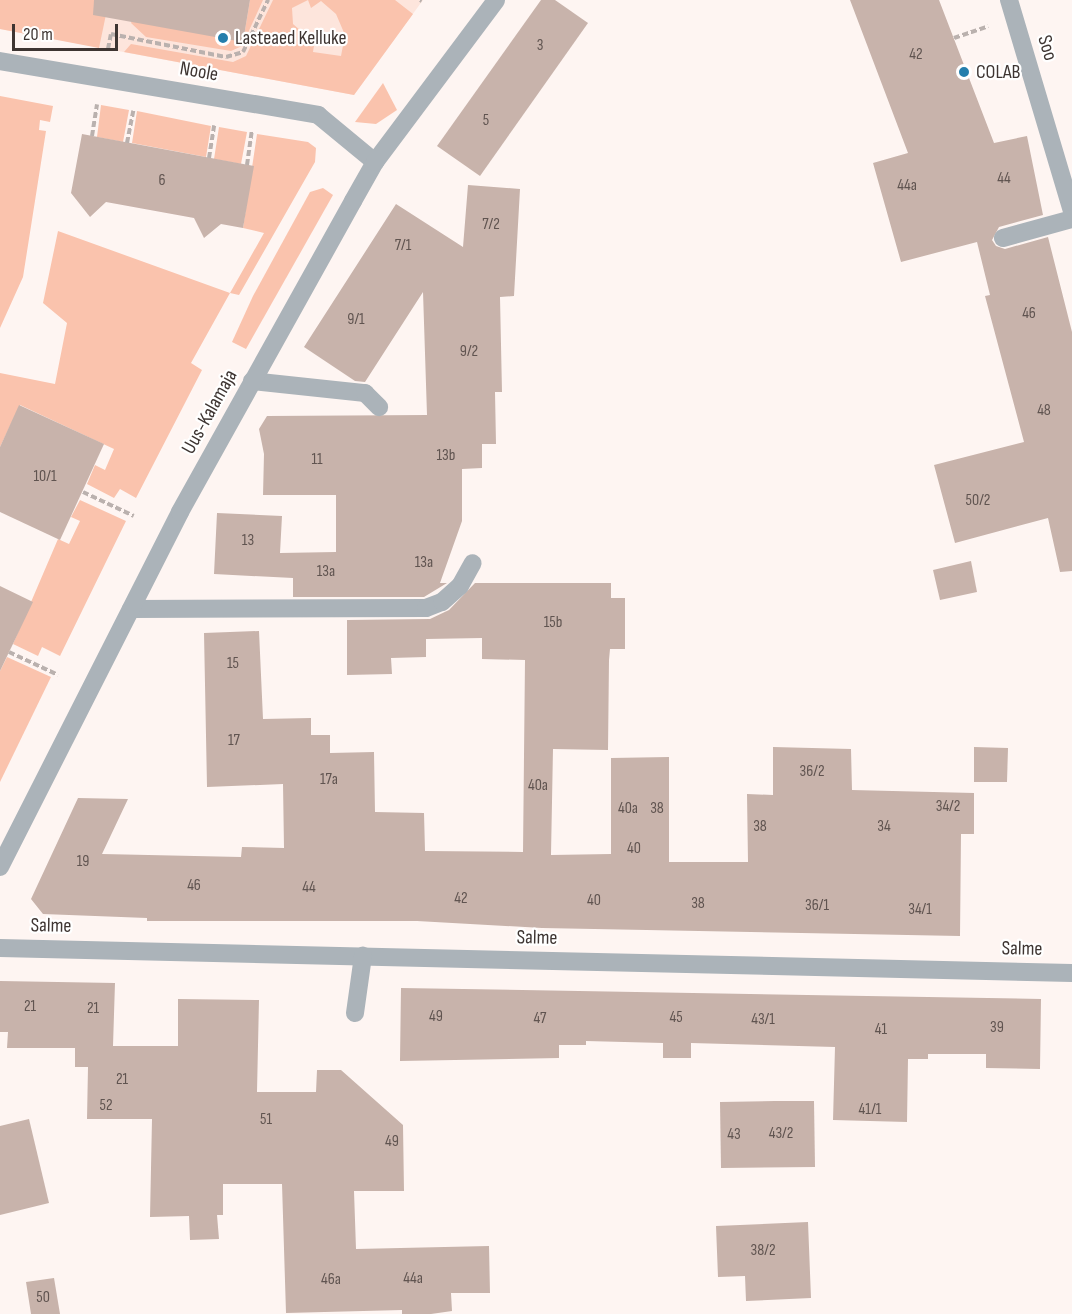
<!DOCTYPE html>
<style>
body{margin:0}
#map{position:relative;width:1072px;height:1314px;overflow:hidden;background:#fef5f2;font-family:"Sofia Sans Condensed",sans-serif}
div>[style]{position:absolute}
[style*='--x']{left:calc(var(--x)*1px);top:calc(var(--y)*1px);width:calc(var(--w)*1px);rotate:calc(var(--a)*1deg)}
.built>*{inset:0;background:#fde5dc}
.green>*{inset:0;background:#fac3ad}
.building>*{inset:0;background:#c8b3ab}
.path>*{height:4px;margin-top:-2px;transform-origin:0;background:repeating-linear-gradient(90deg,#bab1ae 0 6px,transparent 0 9px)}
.minor>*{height:18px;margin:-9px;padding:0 9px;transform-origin:9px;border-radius:9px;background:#abb3b9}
.dots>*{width:16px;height:16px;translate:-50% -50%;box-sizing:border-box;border:3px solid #fff;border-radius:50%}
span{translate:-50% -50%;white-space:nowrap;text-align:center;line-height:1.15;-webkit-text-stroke:4.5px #fff;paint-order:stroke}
.number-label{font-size:16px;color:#605450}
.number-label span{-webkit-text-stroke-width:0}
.poi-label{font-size:20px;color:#3e3532}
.left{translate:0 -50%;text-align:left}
.street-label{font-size:20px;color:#3e3532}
.scale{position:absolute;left:12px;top:24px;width:106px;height:27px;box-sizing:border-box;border:3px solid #3e3532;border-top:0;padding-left:8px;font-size:18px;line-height:21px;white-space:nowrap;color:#3e3532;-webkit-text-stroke:4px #fff;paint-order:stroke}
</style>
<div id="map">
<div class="built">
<i style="clip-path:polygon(0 0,423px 0,354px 95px,0 29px)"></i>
</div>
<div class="green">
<i style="clip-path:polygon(0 0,109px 0,99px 48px,0 29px)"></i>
<i style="clip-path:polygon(250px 0,263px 0,242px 46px,231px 51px,146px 37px,131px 23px,135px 12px,243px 42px)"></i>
<i style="clip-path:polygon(evenodd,273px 0,395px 0,413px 14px,354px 95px,124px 52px,131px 44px,233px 62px,246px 56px,273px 0,308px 0,311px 8px,321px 1px,336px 14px,345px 35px,341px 56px,313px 52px,316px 33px,301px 31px,293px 24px,292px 8px,308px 0)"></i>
<i style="clip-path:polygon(383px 83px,397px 110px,376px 124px,355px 122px)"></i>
<i style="clip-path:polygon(0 96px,53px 106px,50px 122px,40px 120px,39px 130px,46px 131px,23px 277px,0 328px)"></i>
<i style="clip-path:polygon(101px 105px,129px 110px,123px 142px,97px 137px)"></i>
<i style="clip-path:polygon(137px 111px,211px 126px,206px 157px,132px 143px)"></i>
<i style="clip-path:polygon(219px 127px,247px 132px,241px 164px,214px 159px)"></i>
<i style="clip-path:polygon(257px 134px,308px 142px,316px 148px,315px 162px,239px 295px,230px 293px,191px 363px,202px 370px,136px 498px,120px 489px,114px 498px,87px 484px,95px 465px,105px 470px,114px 449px,20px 405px,0 447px,0 373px,55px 384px,67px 323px,43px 303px,58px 231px,230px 293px,264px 233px,243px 228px)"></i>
<i style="clip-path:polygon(323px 188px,333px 195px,246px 349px,232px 342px,253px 296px,310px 192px)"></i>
<i style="clip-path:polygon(80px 500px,126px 521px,60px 656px,42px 647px,38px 656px,13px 644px,58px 539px,69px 544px,80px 521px,71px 517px)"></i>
<i style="clip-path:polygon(7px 657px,51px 677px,0 782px,0 671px)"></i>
</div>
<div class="building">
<i style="clip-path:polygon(94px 0,250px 0,243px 42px,93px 15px)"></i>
<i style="clip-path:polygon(541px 0,555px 0,588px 23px,480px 176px,437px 146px)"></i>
<i style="clip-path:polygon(850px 0,939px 0,994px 143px,1027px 136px,1043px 215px,999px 227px,992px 240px,996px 246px,1005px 249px,1048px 237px,1072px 332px,1072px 571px,1060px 572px,1048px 518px,955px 543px,934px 465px,1024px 442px,985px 296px,990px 295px,977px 242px,901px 262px,873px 163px,908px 153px)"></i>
<i style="clip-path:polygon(82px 134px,254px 166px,243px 228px,221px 224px,204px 238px,194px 218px,106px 202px,90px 217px,71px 193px)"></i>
<i style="clip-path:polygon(468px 185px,520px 189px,514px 296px,500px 297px,502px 392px,495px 392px,496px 444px,482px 444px,482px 468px,462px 469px,462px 521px,440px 583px,447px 583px,424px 597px,293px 597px,293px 578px,214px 574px,217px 513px,282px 516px,280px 553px,336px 552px,336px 495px,263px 495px,264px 454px,259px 429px,267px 416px,427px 415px,423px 292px,365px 382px,355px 381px,304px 347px,396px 204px,463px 247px)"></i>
<i style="clip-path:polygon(19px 405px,104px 444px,60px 540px,0 512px,0 447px)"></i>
<i style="clip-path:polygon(971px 561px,977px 592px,940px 600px,933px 570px)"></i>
<i style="clip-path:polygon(475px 583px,611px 583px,611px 598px,625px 598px,625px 649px,610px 649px,609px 660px,608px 750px,553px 749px,551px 855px,611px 854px,611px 758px,669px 757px,669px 862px,748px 862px,747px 794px,773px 795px,773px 747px,851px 749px,852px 790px,974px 793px,974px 834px,961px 834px,960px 936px,542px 928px,417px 921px,147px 921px,147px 918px,43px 914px,31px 899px,78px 798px,128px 799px,102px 854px,241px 857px,242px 847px,284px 848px,283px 784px,207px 787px,204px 633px,259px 631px,263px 719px,311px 718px,311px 735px,330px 735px,330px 753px,374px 752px,375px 812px,424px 813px,425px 851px,523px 852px,525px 660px,482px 659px,482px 638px,426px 639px,426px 657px,391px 658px,392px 674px,347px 675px,347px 620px,430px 619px,449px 610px)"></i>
<i style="clip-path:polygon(0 586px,33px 602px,0 671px)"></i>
<i style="clip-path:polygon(974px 747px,1008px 748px,1007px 782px,974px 782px)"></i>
<i style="clip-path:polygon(0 981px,115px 983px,113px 1046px,178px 1046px,178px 999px,259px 1000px,257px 1092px,316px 1092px,317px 1070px,341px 1070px,403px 1125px,404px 1191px,354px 1191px,356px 1249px,489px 1246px,490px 1293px,451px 1293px,452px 1311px,431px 1314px,402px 1314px,402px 1310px,286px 1313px,282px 1184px,223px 1184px,223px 1215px,217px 1215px,219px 1239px,190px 1240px,189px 1216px,150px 1217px,152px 1119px,87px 1119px,88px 1067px,75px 1067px,75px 1048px,7px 1048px,8px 1032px,0 1032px)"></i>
<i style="clip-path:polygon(401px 988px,1041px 999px,1040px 1069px,986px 1068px,986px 1054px,928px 1054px,928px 1059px,908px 1059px,907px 1122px,833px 1120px,835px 1047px,691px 1043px,691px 1058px,663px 1058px,663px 1043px,586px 1041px,586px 1045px,559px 1045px,559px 1058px,400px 1061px)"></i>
<i style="clip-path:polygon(775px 1101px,814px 1101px,815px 1167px,721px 1168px,720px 1102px)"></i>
<i style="clip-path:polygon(29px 1119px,49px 1203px,0 1215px,0 1126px)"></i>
<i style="clip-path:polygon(808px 1222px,811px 1298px,746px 1301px,745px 1276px,718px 1277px,716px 1226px)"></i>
<i style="clip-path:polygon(54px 1278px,60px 1314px,31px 1314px,26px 1282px)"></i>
</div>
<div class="path">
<i style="--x:420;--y:0;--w:2;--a:27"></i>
<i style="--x:954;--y:38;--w:36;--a:-19"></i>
<i style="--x:108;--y:49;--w:15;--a:-79"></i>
<i style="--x:111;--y:34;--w:117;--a:11.3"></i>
<i style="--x:226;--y:57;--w:18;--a:-16"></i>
<i style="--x:243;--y:52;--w:58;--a:-64.3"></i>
<i style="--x:92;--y:136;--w:32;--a:-81"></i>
<i style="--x:127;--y:143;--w:33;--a:-79"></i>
<i style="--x:209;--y:158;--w:33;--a:-81"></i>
<i style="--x:247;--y:165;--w:35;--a:-82"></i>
<i style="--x:83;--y:492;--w:56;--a:25.2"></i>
<i style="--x:9;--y:652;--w:54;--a:25.1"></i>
</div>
<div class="minor">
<i style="--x:1009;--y:0;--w:221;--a:73.4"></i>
<i style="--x:0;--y:61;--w:323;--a:9.6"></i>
<i style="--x:318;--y:115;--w:74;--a:39.5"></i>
<i style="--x:1003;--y:238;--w:72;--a:-15.4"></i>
<i style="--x:252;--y:381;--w:114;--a:6.1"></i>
<i style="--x:365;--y:393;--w:20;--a:45"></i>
<i style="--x:131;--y:609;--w:295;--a:-0.2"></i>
<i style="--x:426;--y:608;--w:17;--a:-21"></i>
<i style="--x:442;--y:602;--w:24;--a:-42"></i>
<i style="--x:460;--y:586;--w:26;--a:-61"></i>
<i style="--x:0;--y:867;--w:398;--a:-63.1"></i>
<i style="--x:180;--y:512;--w:356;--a:-60.9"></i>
<i style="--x:353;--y:201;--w:45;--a:-60.6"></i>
<i style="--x:375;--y:162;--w:202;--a:-53.2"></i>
<i style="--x:0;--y:948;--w:1072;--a:1.34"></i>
<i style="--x:355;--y:1013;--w:58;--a:-82"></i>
</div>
<div class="dots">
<i style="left:223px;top:38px;background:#247eac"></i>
<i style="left:964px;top:72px;background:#247eac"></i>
</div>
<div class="number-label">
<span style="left:540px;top:46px">3</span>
<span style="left:916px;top:55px">42</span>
<span style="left:486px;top:121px">5</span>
<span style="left:1004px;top:179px">44</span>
<span style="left:162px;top:181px">6</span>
<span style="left:907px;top:186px">44a</span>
<span style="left:491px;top:225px">7/2</span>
<span style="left:403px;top:246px">7/1</span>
<span style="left:1029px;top:314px">46</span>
<span style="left:356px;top:320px">9/1</span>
<span style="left:469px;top:352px">9/2</span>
<span style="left:1044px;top:411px">48</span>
<span style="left:446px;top:456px">13b</span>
<span style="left:317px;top:460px">11</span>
<span style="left:45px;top:477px">10/1</span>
<span style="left:978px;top:501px">50/2</span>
<span style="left:248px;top:541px">13</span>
<span style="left:424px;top:563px">13a</span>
<span style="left:326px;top:572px">13a</span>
<span style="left:553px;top:623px">15b</span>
<span style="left:233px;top:664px">15</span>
<span style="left:234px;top:741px">17</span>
<span style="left:812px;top:772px">36/2</span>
<span style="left:329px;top:780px">17a</span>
<span style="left:538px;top:786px">40a</span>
<span style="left:948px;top:807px">34/2</span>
<span style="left:628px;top:809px">40a</span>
<span style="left:657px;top:809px">38</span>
<span style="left:760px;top:827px">38</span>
<span style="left:884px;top:827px">34</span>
<span style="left:634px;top:849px">40</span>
<span style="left:83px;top:862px">19</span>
<span style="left:194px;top:886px">46</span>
<span style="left:309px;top:888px">44</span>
<span style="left:461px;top:899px">42</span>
<span style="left:594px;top:901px">40</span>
<span style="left:698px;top:904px">38</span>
<span style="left:817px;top:906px">36/1</span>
<span style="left:920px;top:910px">34/1</span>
<span style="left:30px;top:1007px">21</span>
<span style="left:93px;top:1009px">21</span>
<span style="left:436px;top:1017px">49</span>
<span style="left:676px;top:1018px">45</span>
<span style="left:540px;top:1019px">47</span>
<span style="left:763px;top:1020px">43/1</span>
<span style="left:997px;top:1028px">39</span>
<span style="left:881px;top:1030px">41</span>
<span style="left:122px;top:1080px">21</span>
<span style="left:106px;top:1106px">52</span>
<span style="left:870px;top:1110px">41/1</span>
<span style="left:266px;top:1120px">51</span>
<span style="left:781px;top:1134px">43/2</span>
<span style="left:734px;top:1135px">43</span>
<span style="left:392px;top:1142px">49</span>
<span style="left:763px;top:1251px">38/2</span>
<span style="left:413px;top:1279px">44a</span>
<span style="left:331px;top:1280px">46a</span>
<span style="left:43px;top:1298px">50</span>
</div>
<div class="poi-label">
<span class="left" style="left:235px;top:38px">Lasteaed Kelluke</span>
<span class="left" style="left:976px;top:72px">COLAB</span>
</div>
<div class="street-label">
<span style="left:1047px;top:48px;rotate:73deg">Soo</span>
<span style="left:199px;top:72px;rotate:10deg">Noole</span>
<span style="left:210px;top:412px;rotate:-61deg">Uus-Kalamaja</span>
<span style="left:51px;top:926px;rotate:1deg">Salme</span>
<span style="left:537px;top:938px;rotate:1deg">Salme</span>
<span style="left:1022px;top:949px;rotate:1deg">Salme</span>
</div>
<div class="scale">20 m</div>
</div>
